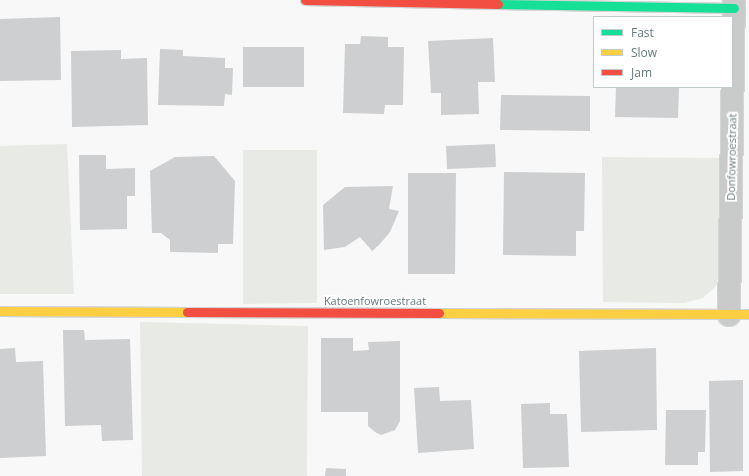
<!DOCTYPE html>
<style>
body{margin:0}
#map{position:relative;width:749px;height:476px;overflow:hidden;background:#f8f8f8;font-family:"Open Sans",sans-serif}
div>[style]{position:absolute}
[style*='--x']{left:calc(var(--x)*1px);top:calc(var(--y)*1px);width:calc(var(--w)*1px);rotate:calc(var(--a)*1deg)}
.green>*{inset:0;background:#e8eae6}
.building>*{inset:0;background:#cdcfd0}
.roads{filter:drop-shadow(1px 0 #d3d4d5) drop-shadow(-1px 0 #d3d4d5) drop-shadow(0 1px #d3d4d5) drop-shadow(0 -1px #d3d4d5)}
.street>*{height:22px;margin:-11px;padding:0 11px;transform-origin:11px;border-radius:11px;background:#c9cbcb}
.fast>*{height:9px;margin:-4.5px;padding:0 4.5px;transform-origin:4.5px;border-radius:4.5px;background:#16e098}
.slow>*{height:9px;margin:-4.5px;padding:0 4.5px;transform-origin:4.5px;border-radius:4.5px;background:#ffcf43}
.jam>*{height:9px;margin:-4.5px;padding:0 4.5px;transform-origin:4.5px;border-radius:4.5px;background:#f24e42}
span{translate:-50% -50%;white-space:nowrap;text-align:center;line-height:1.15;-webkit-text-stroke:4px #fff;paint-order:stroke}
.street-label{font-size:11px;color:#667a7f}
.legend{position:absolute;left:593px;top:16px;width:140px;height:72px;box-sizing:border-box;background:#fff;border:1px solid #c2cacc;margin:0;padding:5px 7px;list-style:none;font-size:12px;color:#667a7f}
.legend li{display:flex;align-items:center;gap:8px;height:20px}
.legend b{width:20px;border:1px solid #c2cacc}
</style>
<div id="map">
<div class="green">
<i style="clip-path:polygon(67px 144px,74px 294px,0 294px,0 146px)"></i>
<i style="clip-path:polygon(243px 150px,317px 150px,317px 303px,243px 304px)"></i>
<i style="clip-path:polygon(602px 157px,719px 158px,720px 272px,716px 286px,703px 298px,684px 303px,603px 302px)"></i>
<i style="clip-path:polygon(140px 322px,308px 326px,307px 476px,142px 476px)"></i>
</div>
<div class="building">
<i style="clip-path:polygon(60px 17px,61px 80px,0 81px,0 19px)"></i>
<i style="clip-path:polygon(361px 36px,388px 37px,388px 47px,404px 47px,403px 105px,385px 105px,384px 114px,343px 113px,345px 44px,360px 44px)"></i>
<i style="clip-path:polygon(493px 38px,495px 82px,478px 82px,479px 114px,441px 115px,441px 93px,431px 93px,428px 41px)"></i>
<i style="clip-path:polygon(243px 47px,304px 47px,304px 87px,243px 87px)"></i>
<i style="clip-path:polygon(160px 49px,183px 50px,183px 56px,225px 58px,225px 68px,233px 68px,232px 95px,225px 94px,224px 106px,158px 105px)"></i>
<i style="clip-path:polygon(121px 50px,121px 59px,147px 58px,148px 125px,72px 127px,71px 51px)"></i>
<i style="clip-path:polygon(616px 87px,679px 87px,678px 118px,615px 117px)"></i>
<i style="clip-path:polygon(501px 95px,590px 96px,590px 131px,500px 130px)"></i>
<i style="clip-path:polygon(495px 144px,496px 167px,447px 169px,446px 146px)"></i>
<i style="clip-path:polygon(79px 155px,106px 155px,106px 169px,135px 168px,135px 196px,127px 196px,127px 229px,80px 230px)"></i>
<i style="clip-path:polygon(214px 156px,235px 181px,233px 244px,218px 244px,218px 253px,170px 252px,170px 240px,161px 233px,152px 233px,150px 171px,175px 157px)"></i>
<i style="clip-path:polygon(504px 172px,585px 173px,584px 231px,576px 231px,576px 256px,503px 255px)"></i>
<i style="clip-path:polygon(408px 173px,456px 173px,455px 274px,408px 274px)"></i>
<i style="clip-path:polygon(393px 186px,389px 209px,399px 211px,390px 232px,379px 245px,372px 251px,360px 237px,345px 247px,324px 250px,323px 205px,345px 187px)"></i>
<i style="clip-path:polygon(63px 330px,84px 330px,85px 340px,130px 339px,133px 440px,102px 441px,101px 425px,65px 426px)"></i>
<i style="clip-path:polygon(321px 338px,353px 338px,353px 351px,369px 350px,368px 342px,400px 341px,400px 421px,395px 430px,381px 435px,375px 432px,368px 426px,368px 412px,321px 412px)"></i>
<i style="clip-path:polygon(15px 348px,16px 362px,43px 361px,46px 456px,0 458px,0 349px)"></i>
<i style="clip-path:polygon(656px 348px,657px 430px,581px 432px,579px 351px)"></i>
<i style="clip-path:polygon(743px 380px,743px 471px,710px 472px,709px 381px)"></i>
<i style="clip-path:polygon(439px 387px,440px 401px,471px 400px,474px 449px,418px 453px,414px 388px)"></i>
<i style="clip-path:polygon(550px 403px,550px 414px,567px 414px,569px 467px,523px 468px,521px 404px)"></i>
<i style="clip-path:polygon(666px 410px,706px 410px,705px 452px,698px 452px,698px 465px,665px 465px)"></i>
<i style="clip-path:polygon(326px 468px,346px 469px,346px 476px,325px 476px)"></i>
</div>
<div class="roads">
<div class="street">
<i style="--x:729;--y:315;--w:315;--a:-89.1"></i>
</div>
<div class="fast">
<i style="--x:498;--y:4;--w:236;--a:1"></i>
</div>
<div class="slow">
<i style="--x:0;--y:311;--w:187;--a:0.3"></i>
<i style="--x:439;--y:313;--w:310;--a:0.2"></i>
</div>
<div class="jam">
<i style="--x:305;--y:0;--w:193;--a:1.2"></i>
<i style="--x:187;--y:312;--w:252;--a:0.2"></i>
</div>
</div>
<div class="street-label">
<span style="left:732px;top:157px;rotate:-89deg">Donfowroestraat</span>
<span style="left:375px;top:301px">Katoenfowroestraat</span>
</div>
<ul class="legend">
<li><b style="height:5px;background:#16e098"></b>Fast</li>
<li><b style="height:5px;background:#ffcf43"></b>Slow</li>
<li><b style="height:5px;background:#f24e42"></b>Jam</li>
</ul>
</div>
